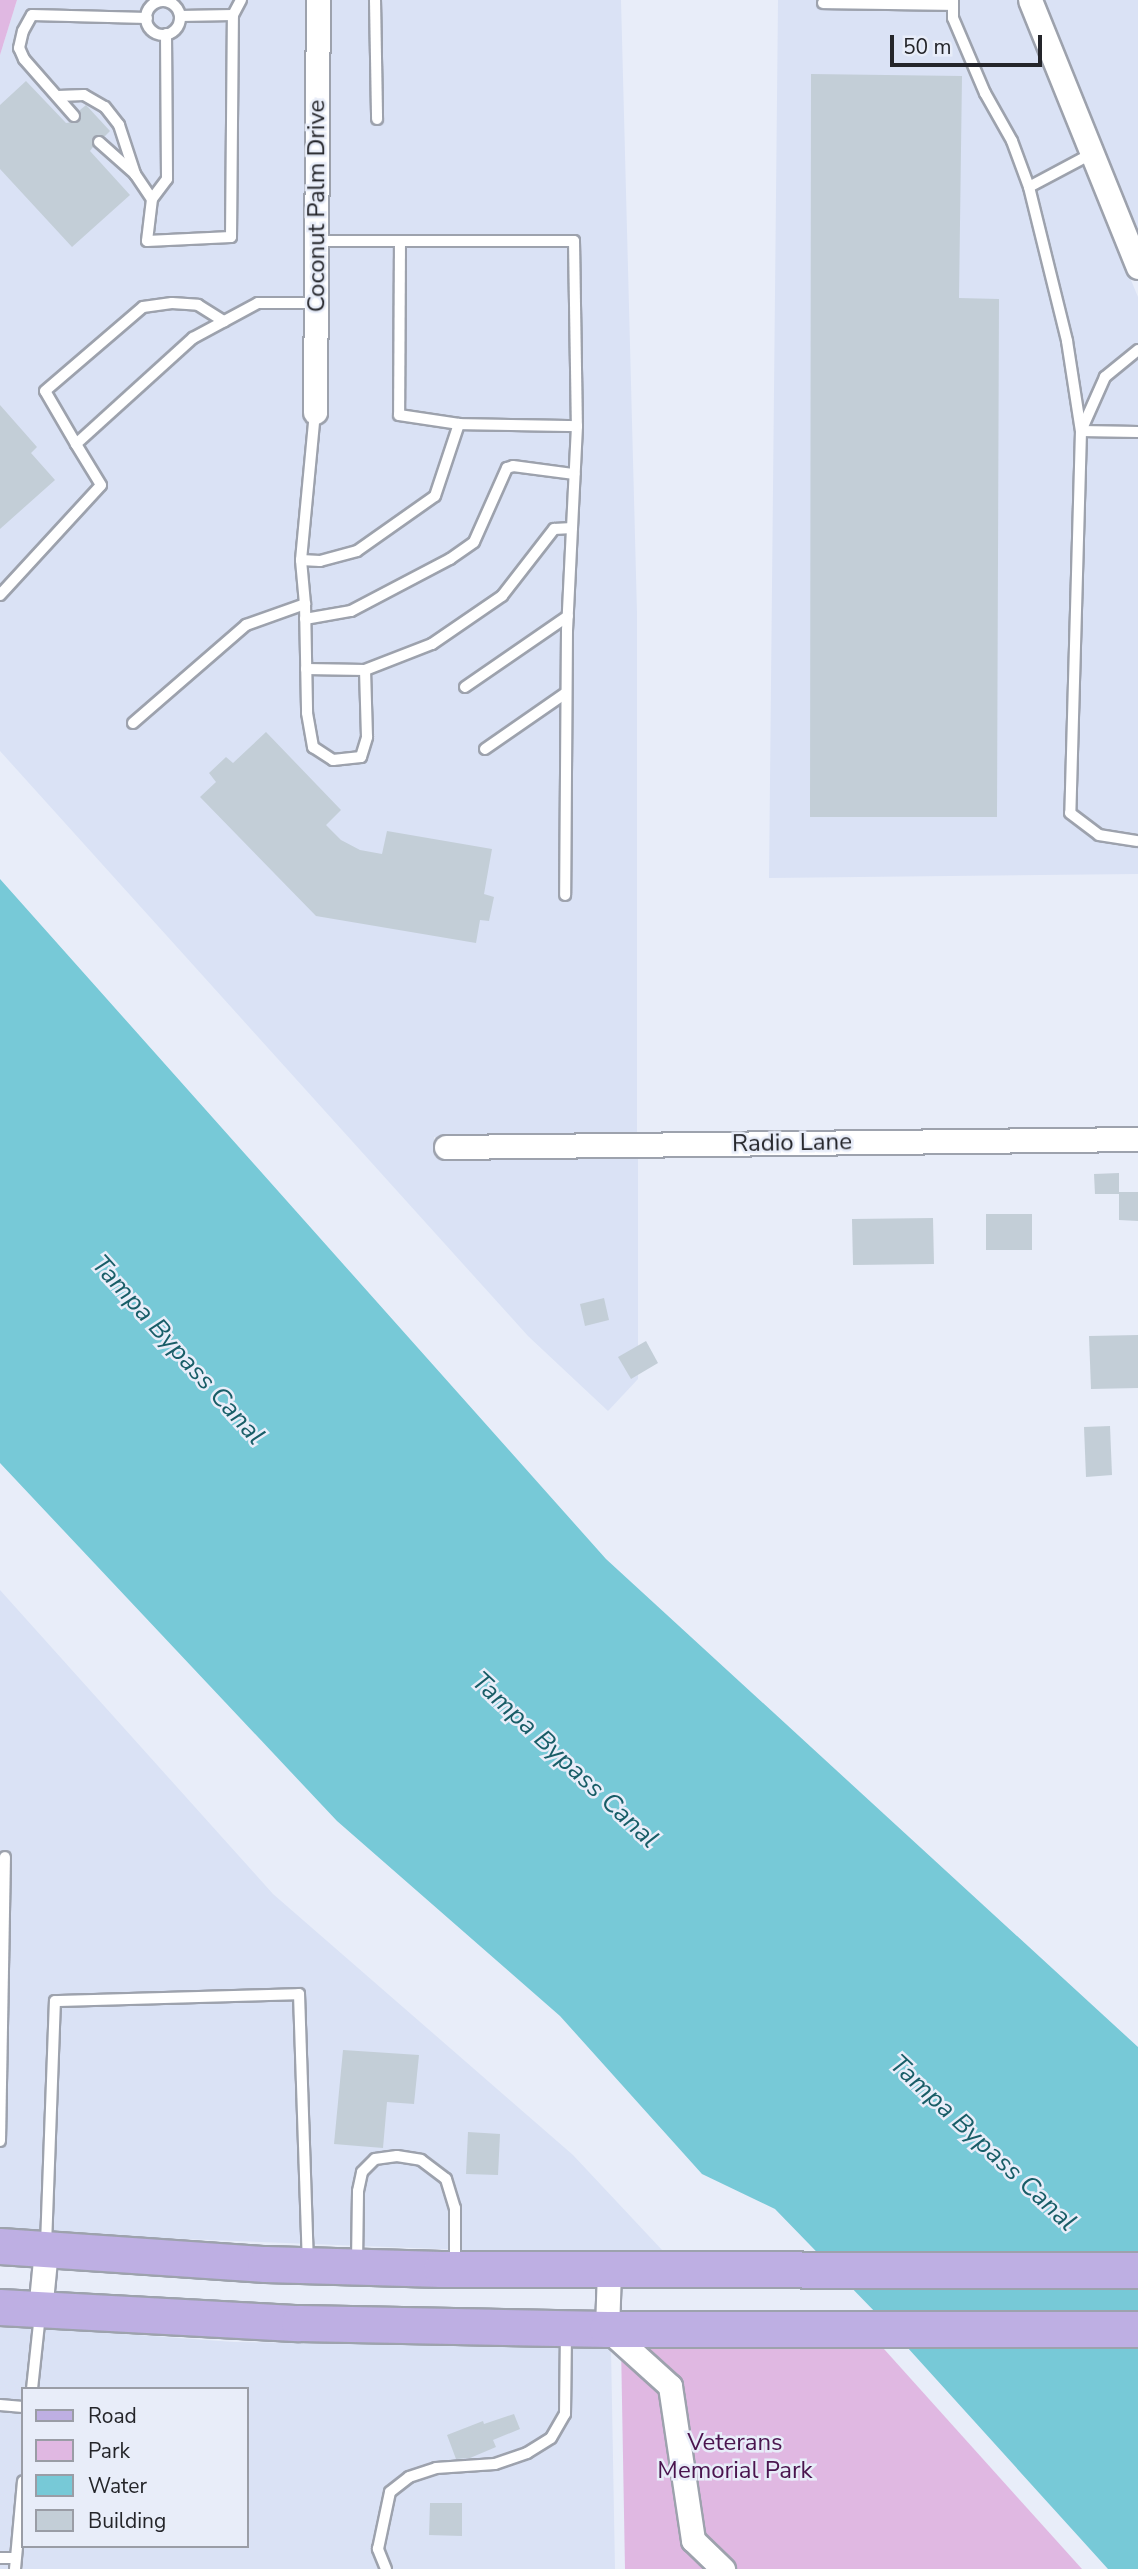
<!DOCTYPE html>
<style>
body{margin:0}
#map{position:relative;width:1138px;height:2569px;overflow:hidden;background:#e8edf9;font-family:"Nunito Sans",sans-serif}
div>[style]{position:absolute}
[style*='--x']{left:calc(var(--x)*1px);top:calc(var(--y)*1px);width:calc(var(--w)*1px);rotate:calc(var(--a)*1deg)}
.built>*{inset:0;background:#dae2f5}
.green>*{inset:0;background:#e0b8e2}
.water>*{inset:0;background:#77c9d7}
.building>*{inset:0;background:#c3ced7}
.roads{filter:drop-shadow(2px 0 #9da2ad) drop-shadow(-2px 0 #9da2ad) drop-shadow(0 2px #9da2ad) drop-shadow(0 -2px #9da2ad)}
.lane>*{height:10px;margin:-5px;padding:0 5px;transform-origin:5px;border-radius:5px;background:#fff}
.lane>.ring{margin:-5px;padding:0;box-sizing:content-box;background:none;border:10px solid #fff;border-radius:50%}
.street>*{height:23px;margin:-11.5px;padding:0 11.5px;transform-origin:11.5px;border-radius:11.5px;background:#fff}
.primary>*{height:35px;margin:-17.5px;padding:0 17.5px;transform-origin:17.5px;border-radius:17.5px;background:#beafe3}
span{translate:-50% -50%;white-space:nowrap;text-align:center;line-height:1.15;-webkit-text-stroke:5px #e8edf9;paint-order:stroke}
.street-label{font-size:24px;color:#24252a}
.park-label{font-size:24px;color:#4a144e}
.water-label{font-size:26px;color:#185d67;font-style:italic}
.legend{position:absolute;left:21px;top:2387px;width:228px;height:161px;box-sizing:border-box;background:#e8edf9;border:2px solid #9a9da6;margin:0;padding:9px 12px;list-style:none;font-size:21px;color:#24252a}
.legend li{display:flex;align-items:center;gap:14px;height:35px}
.legend b{width:35px;border:2px solid #9a9da6}
.scale{position:absolute;left:890px;top:35px;width:152px;height:32px;box-sizing:border-box;border:4px solid #24252a;border-top:0;padding-left:9px;font-size:21px;line-height:24px;white-space:nowrap;color:#24252a;-webkit-text-stroke:5px #e8edf9;paint-order:stroke}
</style>
<div id="map">
<div class="built">
<i style="clip-path:polygon(17px 0,306px 0,304px 422px,327px 422px,329px 0,621px 0,637px 613px,637px 1134px,434px 1137px,435px 1157px,638px 1155px,638px 1379px,608px 1411px,528px 1336px,0 751px,0 55px)"></i>
<i style="clip-path:polygon(778px 0,1019px 0,1019px 9px,1138px 297px,1138px 874px,769px 878px)"></i>
<i style="clip-path:polygon(1042px 0,1138px 0,1138px 236px,1042px 3px)"></i>
<i style="clip-path:polygon(0 1590px,273px 1894px,573px 2155px,662px 2250px,515px 2252px,58px 2234px,0 2228px)"></i>
<i style="clip-path:polygon(evenodd,0 2325px,234px 2342px,611px 2348px,615px 2569px,0 2569px,0 2325px,23px 2389px,247px 2389px,247px 2546px,23px 2546px,23px 2389px)"></i>
</div>
<div class="green">
<i style="clip-path:polygon(0 0,17px 0,0 55px)"></i>
<i style="clip-path:polygon(621px 2344px,884px 2349px,1082px 2569px,625px 2569px)"></i>
</div>
<div class="water">
<i style="clip-path:polygon(0 879px,606px 1559px,1138px 2047px,1138px 2569px,1108px 2569px,878px 2315px,775px 2209px,702px 2174px,560px 2016px,337px 1821px,0 1463px)"></i>
</div>
<div class="building">
<i style="clip-path:polygon(811px 74px,962px 76px,959px 298px,999px 299px,997px 817px,810px 817px)"></i>
<i style="clip-path:polygon(26px 81px,66px 123px,80px 121px,80px 110px,86px 105px,110px 131px,105px 136px,94px 136px,93px 147px,90px 151px,130px 195px,72px 247px,0 169px,0 105px)"></i>
<i style="clip-path:polygon(0 405px,37px 447px,31px 453px,55px 480px,0 529px)"></i>
<i style="clip-path:polygon(266px 732px,341px 810px,326px 825px,341px 840px,360px 850px,382px 854px,387px 831px,492px 849px,484px 894px,494px 897px,489px 921px,480px 920px,476px 943px,316px 916px,200px 797px,216px 782px,209px 773px,226px 757px,233px 763px)"></i>
<i style="clip-path:polygon(1119px 1173px,1119px 1194px,1095px 1194px,1094px 1174px)"></i>
<i style="clip-path:polygon(1119px 1192px,1138px 1192px,1138px 1221px,1119px 1220px)"></i>
<i style="clip-path:polygon(986px 1214px,1032px 1214px,1032px 1250px,986px 1250px)"></i>
<i style="clip-path:polygon(933px 1218px,934px 1264px,853px 1265px,852px 1219px)"></i>
<i style="clip-path:polygon(604px 1298px,609px 1320px,585px 1326px,580px 1304px)"></i>
<i style="clip-path:polygon(1138px 1335px,1138px 1388px,1091px 1389px,1089px 1336px)"></i>
<i style="clip-path:polygon(646px 1341px,658px 1363px,631px 1379px,618px 1357px)"></i>
<i style="clip-path:polygon(1110px 1426px,1112px 1475px,1086px 1477px,1084px 1427px)"></i>
<i style="clip-path:polygon(343px 2050px,419px 2055px,414px 2104px,387px 2102px,383px 2148px,334px 2144px)"></i>
<i style="clip-path:polygon(468px 2132px,500px 2134px,498px 2175px,466px 2174px)"></i>
<i style="clip-path:polygon(514px 2414px,520px 2429px,493px 2440px,496px 2447px,470px 2458px,456px 2459px,447px 2435px,483px 2421px,484px 2424px)"></i>
<i style="clip-path:polygon(430px 2503px,462px 2503px,462px 2536px,429px 2535px)"></i>
</div>
<div class="roads">
<div class="lane">
<i style="--x:375;--y:0;--w:119;--a:89"></i>
<i style="--x:953;--y:0;--w:18;--a:90"></i>
<i style="--x:953;--y:18;--w:82;--a:66.9"></i>
<i style="--x:985;--y:93;--w:55;--a:60.6"></i>
<i style="--x:1012;--y:141;--w:49;--a:69.7"></i>
<i class="ring" style="left:146px;top:1px;width:24px;height:24px"></i>
<i style="--x:823;--y:3;--w:130;--a:0.9"></i>
<i style="--x:180;--y:16;--w:53;--a:-1.1"></i>
<i style="--x:166;--y:34;--w:145;--a:89.6"></i>
<i style="--x:167;--y:179;--w:25;--a:127"></i>
<i style="--x:152;--y:199;--w:42;--a:96.8"></i>
<i style="--x:147;--y:241;--w:84;--a:-2.7"></i>
<i style="--x:231;--y:237;--w:222;--a:-89.5"></i>
<i style="--x:233;--y:15;--w:17;--a:-62"></i>
<i style="--x:58;--y:96;--w:26;--a:-2"></i>
<i style="--x:84;--y:95;--w:24;--a:30"></i>
<i style="--x:105;--y:107;--w:23;--a:52"></i>
<i style="--x:119;--y:125;--w:52;--a:71.9"></i>
<i style="--x:74;--y:116;--w:76;--a:-131.3"></i>
<i style="--x:24;--y:59;--w:12;--a:-114"></i>
<i style="--x:19;--y:48;--w:17;--a:-77"></i>
<i style="--x:23;--y:31;--w:18;--a:-61"></i>
<i style="--x:32;--y:15;--w:115;--a:1.5"></i>
<i style="--x:99;--y:142;--w:48;--a:41.6"></i>
<i style="--x:135;--y:174;--w:30;--a:56"></i>
<i style="--x:1091;--y:154;--w:70;--a:152"></i>
<i style="--x:1029;--y:187;--w:159;--a:76.1"></i>
<i style="--x:1067;--y:341;--w:91;--a:81.2"></i>
<i style="--x:1081;--y:431;--w:57;--a:1"></i>
<i style="--x:316;--y:241;--w:258;--a:0"></i>
<i style="--x:574;--y:241;--w:185;--a:89.1"></i>
<i style="--x:400;--y:241;--w:174;--a:90.3"></i>
<i style="--x:399;--y:415;--w:61;--a:8.5"></i>
<i style="--x:1138;--y:350;--w:43;--a:140.7"></i>
<i style="--x:1105;--y:377;--w:59;--a:114"></i>
<i style="--x:1081;--y:431;--w:382;--a:91.6"></i>
<i style="--x:1070;--y:813;--w:36;--a:37"></i>
<i style="--x:1099;--y:835;--w:39;--a:9"></i>
<i style="--x:315;--y:412;--w:149;--a:95.4"></i>
<i style="--x:301;--y:560;--w:19;--a:3"></i>
<i style="--x:320;--y:561;--w:38;--a:-15"></i>
<i style="--x:357;--y:551;--w:95;--a:-35.2"></i>
<i style="--x:435;--y:496;--w:76;--a:-71.6"></i>
<i style="--x:459;--y:424;--w:118;--a:1"></i>
<i style="--x:577;--y:426;--w:204;--a:92.8"></i>
<i style="--x:567;--y:630;--w:265;--a:90.4"></i>
<i style="--x:76;--y:444;--w:61;--a:-120.3"></i>
<i style="--x:45;--y:391;--w:129;--a:-40.6"></i>
<i style="--x:143;--y:307;--w:29;--a:-8"></i>
<i style="--x:172;--y:303;--w:26;--a:4"></i>
<i style="--x:198;--y:305;--w:31;--a:32"></i>
<i style="--x:0;--y:595;--w:149;--a:-47.4"></i>
<i style="--x:101;--y:485;--w:48;--a:-121.4"></i>
<i style="--x:76;--y:444;--w:158;--a:-42.2"></i>
<i style="--x:193;--y:338;--w:74;--a:-28.3"></i>
<i style="--x:258;--y:303;--w:58;--a:0"></i>
<i style="--x:305;--y:604;--w:109;--a:88.9"></i>
<i style="--x:307;--y:713;--w:35;--a:80"></i>
<i style="--x:313;--y:747;--w:24;--a:33"></i>
<i style="--x:333;--y:760;--w:28;--a:-6"></i>
<i style="--x:361;--y:757;--w:21;--a:-73"></i>
<i style="--x:367;--y:737;--w:67;--a:-91.7"></i>
<i style="--x:365;--y:670;--w:59;--a:-179"></i>
<i style="--x:305;--y:619;--w:47;--a:-9.9"></i>
<i style="--x:351;--y:611;--w:112;--a:-27.7"></i>
<i style="--x:450;--y:559;--w:29;--a:-35"></i>
<i style="--x:474;--y:542;--w:81;--a:-66"></i>
<i style="--x:507;--y:468;--w:6;--a:-18"></i>
<i style="--x:513;--y:466;--w:62;--a:7.5"></i>
<i style="--x:365;--y:670;--w:72;--a:-21.2"></i>
<i style="--x:432;--y:644;--w:85;--a:-34.4"></i>
<i style="--x:502;--y:596;--w:85;--a:-52.2"></i>
<i style="--x:554;--y:529;--w:18;--a:-3"></i>
<i style="--x:465;--y:687;--w:125;--a:-34.6"></i>
<i style="--x:133;--y:723;--w:150;--a:-40.9"></i>
<i style="--x:246;--y:625;--w:63;--a:-19.6"></i>
<i style="--x:305;--y:604;--w:44;--a:-95.2"></i>
<i style="--x:485;--y:749;--w:98;--a:-34.7"></i>
<i style="--x:0;--y:2141;--w:284;--a:-89"></i>
<i style="--x:46;--y:2245;--w:244;--a:-87.9"></i>
<i style="--x:55;--y:2001;--w:244;--a:-1.6"></i>
<i style="--x:299;--y:1994;--w:268;--a:88.1"></i>
<i style="--x:357;--y:2264;--w:73;--a:-89.2"></i>
<i style="--x:358;--y:2191;--w:19;--a:-78"></i>
<i style="--x:362;--y:2172;--w:18;--a:-45"></i>
<i style="--x:375;--y:2159;--w:22;--a:-8"></i>
<i style="--x:397;--y:2156;--w:24;--a:9"></i>
<i style="--x:421;--y:2160;--w:31;--a:37"></i>
<i style="--x:446;--y:2179;--w:30;--a:73"></i>
<i style="--x:455;--y:2208;--w:55;--a:90"></i>
<i style="--x:32;--y:2389;--w:75;--a:-83.9"></i>
<i style="--x:0;--y:2405;--w:23;--a:5"></i>
<i style="--x:0;--y:2558;--w:15;--a:0"></i>
<i style="--x:15;--y:2569;--w:88;--a:-84.8"></i>
<i style="--x:386;--y:2569;--w:22;--a:-112"></i>
<i style="--x:378;--y:2549;--w:58;--a:-78.1"></i>
<i style="--x:390;--y:2492;--w:24;--a:-38"></i>
<i style="--x:409;--y:2477;--w:28;--a:-18"></i>
<i style="--x:436;--y:2468;--w:59;--a:-3.9"></i>
<i style="--x:495;--y:2464;--w:34;--a:-19"></i>
<i style="--x:527;--y:2453;--w:28;--a:-32"></i>
<i style="--x:551;--y:2438;--w:28;--a:-60"></i>
<i style="--x:565;--y:2414;--w:83;--a:-89.3"></i>
</div>
<div class="street">
<i style="--x:1030;--y:0;--w:288;--a:68"></i>
<i style="--x:315;--y:412;--w:412;--a:-89.6"></i>
<i style="--x:446;--y:1147;--w:692;--a:-0.66"></i>
<i style="--x:609;--y:2270;--w:59;--a:91.9"></i>
<i style="--x:607;--y:2329;--w:85;--a:42.1"></i>
<i style="--x:670;--y:2386;--w:156;--a:81.5"></i>
<i style="--x:693;--y:2540;--w:42;--a:44"></i>
<i style="--x:40;--y:2311;--w:61;--a:-84.4"></i>
</div>
<div class="primary">
<i style="--x:0;--y:2246;--w:266;--a:3.9"></i>
<i style="--x:265;--y:2264;--w:176;--a:1.6"></i>
<i style="--x:441;--y:2269;--w:697;--a:0.08"></i>
<i style="--x:0;--y:2307;--w:299;--a:3.1"></i>
<i style="--x:299;--y:2323;--w:308;--a:1.1"></i>
<i style="--x:607;--y:2329;--w:531;--a:0"></i>
</div>
</div>
<div class="street-label">
<span style="left:317px;top:206px;rotate:-90deg">Coconut Palm Drive</span>
<span style="left:792px;top:1143px;rotate:-1deg">Radio Lane</span>
</div>
<div class="park-label">
<span style="left:735px;top:2457px">Veterans<br>Memorial Park</span>
</div>
<div class="water-label">
<span style="left:178px;top:1350px;rotate:48deg">Tampa Bypass Canal</span>
<span style="left:565px;top:1760px;rotate:43deg">Tampa Bypass Canal</span>
<span style="left:983px;top:2143px;rotate:43deg">Tampa Bypass Canal</span>
</div>
<ul class="legend">
<li><b style="height:9px;background:#beafe3"></b>Road</li>
<li><b style="height:19px;background:#e0b8e2"></b>Park</li>
<li><b style="height:19px;background:#77c9d7"></b>Water</li>
<li><b style="height:19px;background:#c3ced7"></b>Building</li>
</ul>
<div class="scale">50 m</div>
</div>
